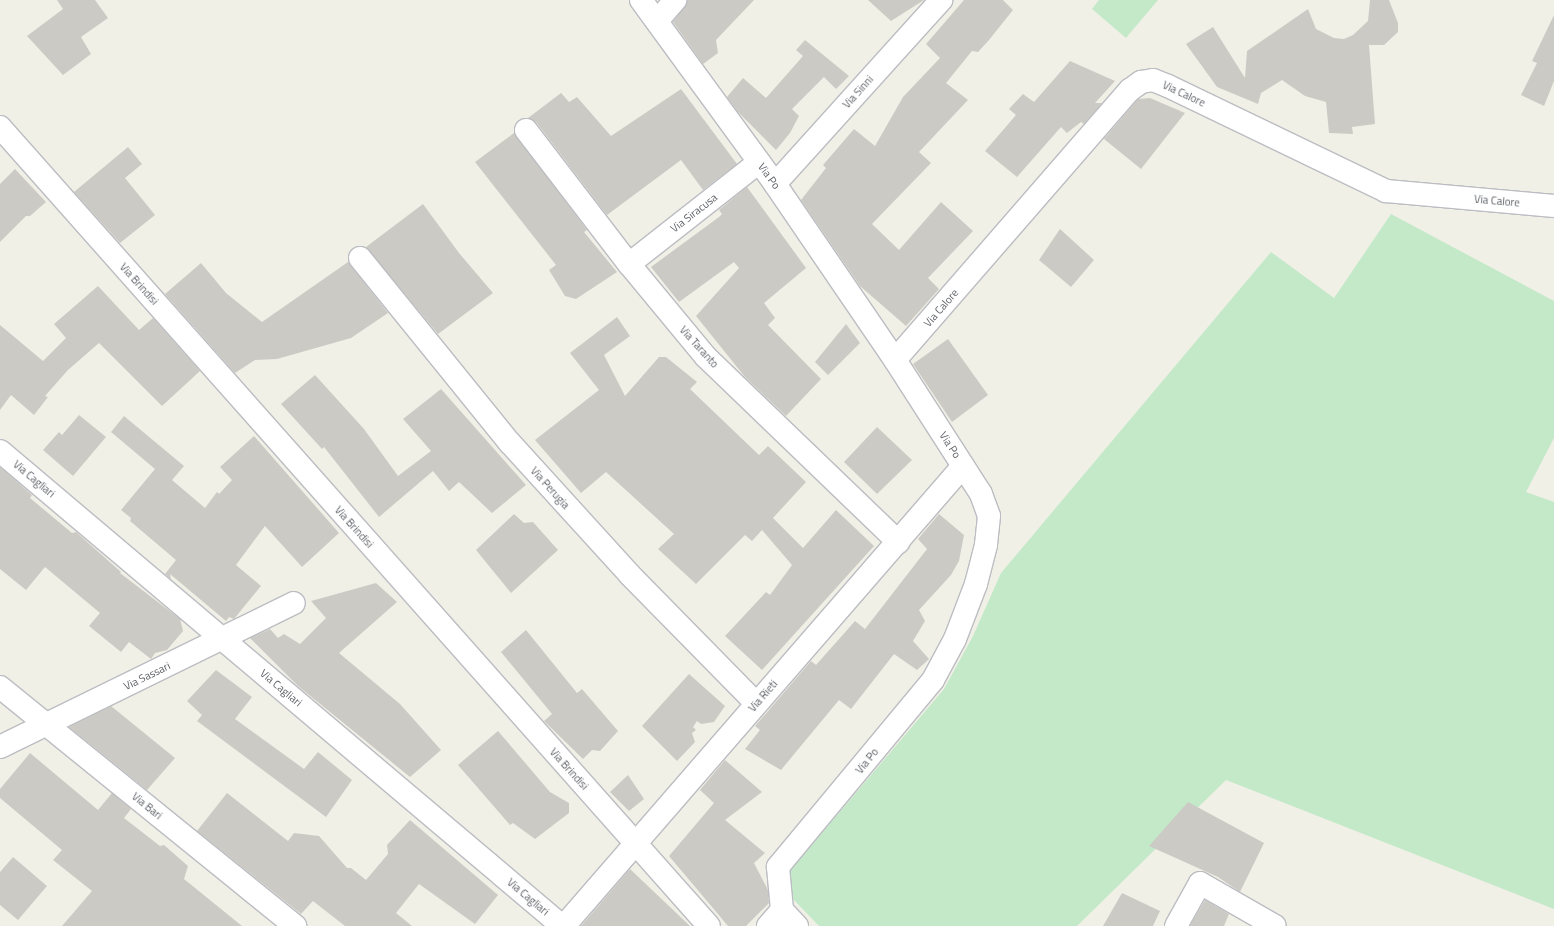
<!DOCTYPE html>
<style>
body{margin:0}
#map{position:relative;width:1554px;height:926px;overflow:hidden;background:#f1f0e7;font-family:"Titillium Web",sans-serif}
div>[style]{position:absolute}
[style*='--x']{left:calc(var(--x)*1px);top:calc(var(--y)*1px);width:calc(var(--w)*1px);rotate:calc(var(--a)*1deg)}
.green>*{inset:0;background:#c3e9c8}
.building>*{inset:0;background:#cccac4}
.roads{filter:drop-shadow(1px 0 #bbbdc2) drop-shadow(-1px 0 #bbbdc2) drop-shadow(0 1px #bbbdc2) drop-shadow(0 -1px #bbbdc2)}
.street>*{height:22px;margin:-11px;padding:0 11px;transform-origin:11px;border-radius:11px;background:#fff}
span{translate:-50% -50%;white-space:nowrap;text-align:center;line-height:1.15;-webkit-text-stroke:3px #fff;paint-order:stroke}
.street-label{font-size:11px;color:#5e6167}
</style>
<div id="map">
<div class="green">
<i style="clip-path:polygon(1099px 0,1158px 0,1126px 38px,1092px 9px)"></i>
<i style="clip-path:polygon(1391px 214px,1554px 301px,1554px 438px,1526px 492px,1554px 502px,1554px 909px,1226px 780px,1077px 926px,819px 926px,792px 898px,788px 873px,944px 689px,973px 636px,1001px 573px,1271px 252px,1334px 298px)"></i>
</div>
<div class="building">
<i style="clip-path:polygon(57px 0,95px 0,108px 18px,81px 37px,91px 54px,63px 75px,27px 36px,63px 9px)"></i>
<i style="clip-path:polygon(688px 0,754px 0,716px 40px,718px 53px,703px 64px,673px 22px)"></i>
<i style="clip-path:polygon(868px 0,924px 0,891px 21px)"></i>
<i style="clip-path:polygon(964px 0,1003px 0,1013px 10px,989px 40px,978px 52px,972px 51px,946px 83px,968px 100px,919px 152px,931px 163px,872px 224px,899px 250px,941px 202px,973px 231px,928px 278px,939px 289px,906px 326px,860px 286px,801px 200px,826px 168px,823px 165px,854px 129px,875px 146px,903px 97px,940px 58px,926px 44px)"></i>
<i style="clip-path:polygon(1370px 0,1389px 0,1398px 23px,1398px 32px,1384px 45px,1369px 45px,1375px 124px,1352px 127px,1353px 134px,1329px 133px,1326px 102px,1305px 96px,1282px 80px,1261px 93px,1258px 104px,1217px 87px,1186px 44px,1213px 27px,1245px 78px,1247px 51px,1308px 9px,1316px 29px,1334px 38px,1344px 39px,1353px 35px,1368px 21px)"></i>
<i style="clip-path:polygon(1554px 15px,1554px 81px,1544px 106px,1521px 95px,1537px 63px,1532px 61px)"></i>
<i style="clip-path:polygon(805px 40px,849px 76px,836px 89px,824px 77px,792px 109px,799px 116px,790px 133px,776px 150px,738px 112px,727px 97px,743px 78px,766px 98px,803px 56px,796px 50px)"></i>
<i style="clip-path:polygon(1070px 61px,1115px 81px,1095px 103px,1102px 103px,1084px 124px,1081px 122px,1067px 133px,1061px 127px,1017px 177px,985px 151px,1016px 115px,1009px 109px,1023px 94px,1034px 102px)"></i>
<i style="clip-path:polygon(681px 89px,737px 164px,703px 190px,681px 160px,607px 215px,536px 122px,528px 118px,561px 93px,569px 102px,577px 97px,611px 136px)"></i>
<i style="clip-path:polygon(1150px 98px,1185px 113px,1141px 169px,1104px 139px,1138px 99px)"></i>
<i style="clip-path:polygon(514px 133px,587px 230px,584px 232px,617px 272px,576px 299px,565px 296px,549px 270px,556px 265px,475px 162px)"></i>
<i style="clip-path:polygon(128px 147px,142px 164px,125px 178px,155px 215px,120px 243px,74px 192px)"></i>
<i style="clip-path:polygon(15px 169px,46px 202px,30px 216px,26px 216px,0 242px,0 184px)"></i>
<i style="clip-path:polygon(747px 187px,806px 268px,764px 303px,775px 318px,768px 325px,821px 379px,786px 416px,745px 377px,696px 316px,739px 268px,734px 262px,679px 302px,651px 267px,719px 217px,722px 214px,719px 210px)"></i>
<i style="clip-path:polygon(423px 204px,459px 253px,493px 293px,438px 334px,366px 247px)"></i>
<i style="clip-path:polygon(1060px 229px,1094px 260px,1071px 287px,1039px 260px)"></i>
<i style="clip-path:polygon(348px 262px,388px 313px,351px 338px,277px 359px,255px 360px,235px 373px,165px 294px,201px 263px,226px 293px,262px 322px)"></i>
<i style="clip-path:polygon(98px 286px,139px 330px,153px 318px,200px 371px,162px 406px,99px 343px,68px 370px,45px 396px,48px 397px,34px 415px,11px 395px,0 410px,0 325px,43px 361px,66px 338px,54px 324px)"></i>
<i style="clip-path:polygon(617px 317px,630px 336px,604px 355px,625px 396px,659px 357px,666px 357px,697px 382px,690px 389px,759px 455px,768px 446px,806px 482px,773px 518px,803px 548px,836px 510px,874px 546px,762px 670px,725px 636px,766px 592px,770px 595px,792px 565px,762px 530px,752px 541px,745px 535px,696px 584px,658px 549px,674px 534px,606px 472px,581px 493px,535px 440px,599px 390px,570px 353px)"></i>
<i style="clip-path:polygon(846px 324px,860px 343px,828px 375px,815px 362px)"></i>
<i style="clip-path:polygon(948px 339px,988px 395px,952px 422px,913px 364px)"></i>
<i style="clip-path:polygon(315px 375px,364px 429px,398px 476px,431px 451px,403px 419px,441px 389px,526px 485px,492px 513px,459px 482px,449px 491px,433px 471px,379px 517px,324px 447px,322px 449px,281px 404px)"></i>
<i style="clip-path:polygon(79px 415px,106px 437px,73px 476px,43px 450px,59px 432px,62px 435px)"></i>
<i style="clip-path:polygon(124px 416px,184px 466px,172px 480px,205px 508px,217px 492px,219px 494px,232px 480px,220px 467px,254px 436px,339px 533px,302px 567px,265px 526px,236px 565px,261px 586px,234px 619px,229px 617px,226px 621px,170px 574px,171px 579px,165px 574px,176px 560px,130px 521px,131px 518px,121px 510px,155px 469px,111px 432px)"></i>
<i style="clip-path:polygon(877px 427px,912px 460px,877px 494px,844px 462px)"></i>
<i style="clip-path:polygon(0 467px,32px 495px,30px 498px,72px 533px,76px 532px,121px 572px,120px 573px,180px 619px,183px 631px,167px 650px,155px 653px,151px 659px,129px 642px,121px 652px,89px 626px,100px 613px,45px 567px,26px 590px,0 569px)"></i>
<i style="clip-path:polygon(514px 514px,524px 523px,533px 522px,558px 550px,511px 593px,476px 550px)"></i>
<i style="clip-path:polygon(939px 514px,964px 535px,959px 561px,951px 575px,919px 610px,925px 621px,913px 641px,929px 659px,917px 670px,894px 654px,851px 709px,839px 700px,781px 770px,745px 749px,760px 730px,755px 726px,811px 661px,816px 665px,855px 621px,865px 629px,927px 549px,918px 539px)"></i>
<i style="clip-path:polygon(376px 583px,397px 602px,339px 653px,400px 704px,441px 750px,410px 777px,298px 686px,250px 638px,270px 629px,278px 638px,284px 634px,300px 644px,326px 618px,311px 601px)"></i>
<i style="clip-path:polygon(526px 630px,577px 693px,582px 689px,618px 731px,600px 751px,592px 750px,583px 759px,544px 721px,552px 714px,501px 652px)"></i>
<i style="clip-path:polygon(216px 670px,252px 697px,235px 719px,304px 769px,318px 752px,352px 780px,326px 817px,197px 721px,202px 715px,187px 701px)"></i>
<i style="clip-path:polygon(689px 674px,725px 706px,714px 722px,701px 724px,697px 721px,693px 727px,696px 730px,692px 733px,695px 742px,677px 761px,642px 726px)"></i>
<i style="clip-path:polygon(111px 706px,175px 758px,147px 790px,69px 727px)"></i>
<i style="clip-path:polygon(498px 731px,550px 792px,569px 803px,569px 813px,535px 839px,513px 823px,510px 825px,458px 765px)"></i>
<i style="clip-path:polygon(30px 753px,98px 810px,112px 793px,131px 809px,124px 818px,160px 846px,164px 845px,188px 866px,184px 879px,242px 926px,62px 926px,92px 891px,53px 860px,62px 850px,0 798px,0 789px)"></i>
<i style="clip-path:polygon(725px 760px,762px 792px,725px 820px,765px 853px,754px 863px,768px 890px,769px 903px,746px 926px,728px 926px,669px 856px,714px 803px,700px 790px)"></i>
<i style="clip-path:polygon(628px 775px,644px 799px,629px 811px,610px 792px)"></i>
<i style="clip-path:polygon(227px 793px,288px 841px,294px 833px,319px 836px,347px 868px,351px 868px,366px 880px,388px 854px,387px 845px,410px 820px,498px 895px,475px 924px,419px 884px,396px 913px,412px 926px,345px 926px,313px 901px,301px 914px,197px 831px)"></i>
<i style="clip-path:polygon(1188px 802px,1264px 843px,1240px 892px,1218px 877px,1149px 846px)"></i>
<i style="clip-path:polygon(13px 857px,47px 886px,18px 920px,0 905px,0 872px)"></i>
<i style="clip-path:polygon(630px 869px,690px 926px,581px 926px)"></i>
<i style="clip-path:polygon(1122px 893px,1160px 911px,1153px 926px,1103px 926px)"></i>
<i style="clip-path:polygon(1205px 900px,1229px 914px,1224px 926px,1190px 926px)"></i>
</div>
<div class="roads">
<div class="street">
<i style="--x:641;--y:0;--w:228;--a:53.9"></i>
<i style="--x:775;--y:184;--w:213;--a:55.7"></i>
<i style="--x:895;--y:360;--w:159;--a:57.3"></i>
<i style="--x:981;--y:494;--w:23;--a:70"></i>
<i style="--x:989;--y:516;--w:29;--a:96"></i>
<i style="--x:986;--y:545;--w:40;--a:104.4"></i>
<i style="--x:976;--y:584;--w:59;--a:110.9"></i>
<i style="--x:955;--y:639;--w:47;--a:118.2"></i>
<i style="--x:933;--y:680;--w:243;--a:129.7"></i>
<i style="--x:778;--y:867;--w:43;--a:84.7"></i>
<i style="--x:657;--y:21;--w:28;--a:-49"></i>
<i style="--x:0;--y:127;--w:1068;--a:48.42"></i>
<i style="--x:526;--y:130;--w:169;--a:52.5"></i>
<i style="--x:629;--y:264;--w:121;--a:50.4"></i>
<i style="--x:706;--y:357;--w:267;--a:43.9"></i>
<i style="--x:775;--y:184;--w:248;--a:-47.9"></i>
<i style="--x:360;--y:258;--w:238;--a:51"></i>
<i style="--x:510;--y:443;--w:178;--a:47.7"></i>
<i style="--x:630;--y:575;--w:180;--a:45.5"></i>
<i style="--x:629;--y:264;--w:165;--a:-38.1"></i>
<i style="--x:895;--y:360;--w:358;--a:-49"></i>
<i style="--x:1130;--y:90;--w:14;--a:-36"></i>
<i style="--x:1141;--y:82;--w:12;--a:-9"></i>
<i style="--x:1153;--y:80;--w:16;--a:22"></i>
<i style="--x:1168;--y:86;--w:242;--a:25.7"></i>
<i style="--x:1386;--y:191;--w:169;--a:5.1"></i>
<i style="--x:0;--y:451;--w:736;--a:40.2"></i>
<i style="--x:0;--y:687;--w:380;--a:39"></i>
<i style="--x:0;--y:747;--w:327;--a:-26.1"></i>
<i style="--x:782;--y:910;--w:22;--a:47"></i>
<i style="--x:564;--y:926;--w:609;--a:-49.06"></i>
<i style="--x:768;--y:926;--w:21;--a:-49"></i>
<i style="--x:1176;--y:926;--w:49;--a:-60.8"></i>
<i style="--x:1200;--y:883;--w:86;--a:29.8"></i>
</div>
</div>
<div class="street-label">
<span style="left:858px;top:92px;rotate:-48deg">Via Sinni</span>
<span style="left:1184px;top:94px;rotate:25deg">Via Calore</span>
<span style="left:769px;top:176px;rotate:54deg">Via Po</span>
<span style="left:1497px;top:201px;rotate:5deg">Via Calore</span>
<span style="left:694px;top:213px;rotate:-38deg">Via Siracusa</span>
<span style="left:139px;top:284px;rotate:48deg">Via Brindisi</span>
<span style="left:941px;top:308px;rotate:-49deg">Via Calore</span>
<span style="left:699px;top:347px;rotate:48deg">Via Taranto</span>
<span style="left:950px;top:445px;rotate:57deg">Via Po</span>
<span style="left:34px;top:479px;rotate:40deg">Via Cagliari</span>
<span style="left:550px;top:488px;rotate:48deg">Via Perugia</span>
<span style="left:354px;top:527px;rotate:48deg">Via Brindisi</span>
<span style="left:147px;top:676px;rotate:-26deg">Via Sassari</span>
<span style="left:281px;top:688px;rotate:40deg">Via Cagliari</span>
<span style="left:763px;top:696px;rotate:-49deg">Via Rieti</span>
<span style="left:867px;top:761px;rotate:-51deg">Via Po</span>
<span style="left:569px;top:769px;rotate:48deg">Via Brindisi</span>
<span style="left:147px;top:806px;rotate:39deg">Via Bari</span>
<span style="left:528px;top:897px;rotate:40deg">Via Cagliari</span>
</div>
</div>
